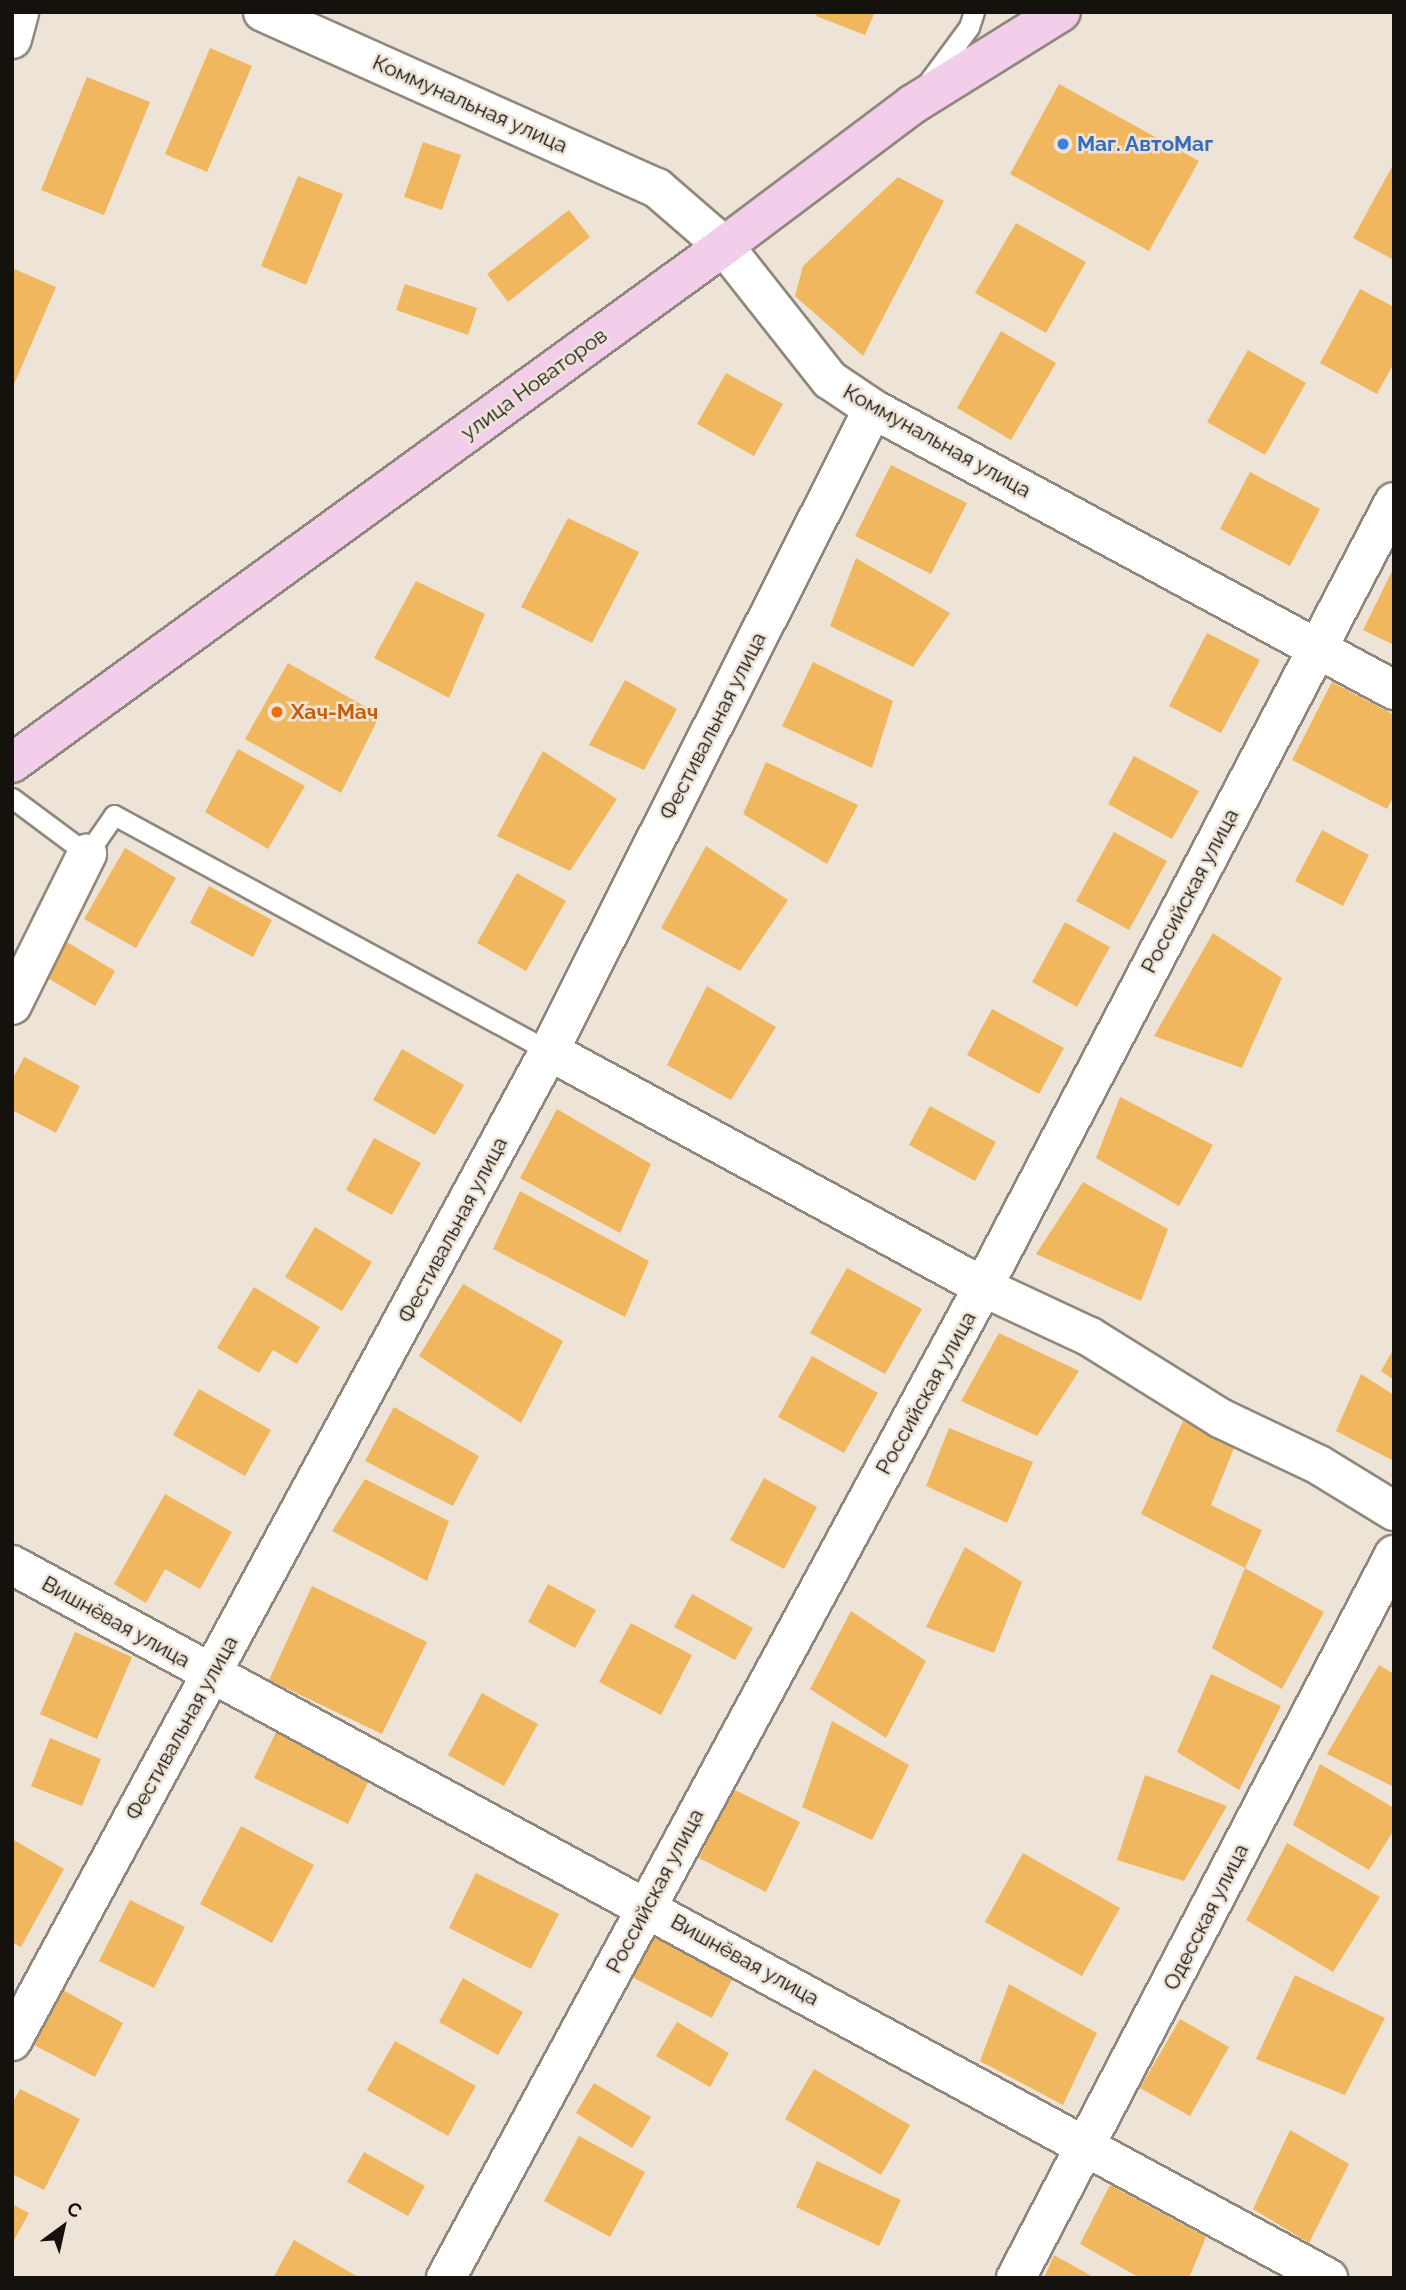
<!DOCTYPE html>
<meta charset="utf-8">
<style>
body{margin:0}
#map{position:relative;width:1406px;height:2290px;overflow:hidden;background:#ede4d7;font-family:Raleway,sans-serif}
div>[style]{position:absolute}
[style*='--x']{left:calc(var(--x)*1px);top:calc(var(--y)*1px);width:calc(var(--w)*1px);rotate:calc(var(--a)*1deg)}
.building>*{inset:0;background:#f1b75e}
.roads{filter:drop-shadow(2px 0 #90887c) drop-shadow(-2px 0 #90887c) drop-shadow(0 2px #90887c) drop-shadow(0 -2px #90887c)}
.service>*{height:19px;margin:-9.5px;padding:0 9.5px;transform-origin:9.5px;border-radius:9.5px;background:#fff}
.minor>*{height:38px;margin:-19px;padding:0 19px;transform-origin:19px;border-radius:19px;background:#fff}
.secondary>*{height:38px;margin:-19px;padding:0 19px;transform-origin:19px;border-radius:19px;background:#fff}
.primary>*{height:38px;margin:-19px;padding:0 19px;transform-origin:19px;border-radius:19px;background:#f3ceeb}
.dots>*{width:19px;height:19px;translate:-50% -50%;box-sizing:border-box;border:4px solid #ede4d7;border-radius:50%}
span{translate:-50% -50%;white-space:nowrap;text-align:center;line-height:1.15;-webkit-text-stroke:5px #ede4d7;paint-order:stroke}
.street-label{font-size:21px;color:#15110d}
.shop-label{font-size:21px;color:#366cbe;font-weight:700}
.left{translate:0 -50%;text-align:left}
.food-label{font-size:21px;color:#c56008;font-weight:700}
.frame{position:absolute;inset:0;border:14px solid #15110d;pointer-events:none}
.north{position:absolute;left:28px;top:2192px;width:70px;height:70px;-webkit-text-stroke:5px #ede4d7;paint-order:stroke;rotate:33deg;font-size:19px;font-weight:700;line-height:28px;text-align:center;color:#15110d}
.north::after{content:'';display:block;margin:auto;width:24px;height:32px;background:#15110d;clip-path:polygon(50% 0,100% 100%,50% 72%,0 100%)}
</style>
<div id="map">
<div class="building">
<i style="clip-path:polygon(818px 12px,875px 12px,865px 35px,816px 16px)"></i>
<i style="clip-path:polygon(210px 48px,252px 66px,207px 172px,165px 154px)"></i>
<i style="clip-path:polygon(87px 77px,150px 102px,104px 215px,41px 190px)"></i>
<i style="clip-path:polygon(1059px 84px,1199px 161px,1149px 251px,1010px 174px)"></i>
<i style="clip-path:polygon(423px 142px,461px 155px,442px 210px,404px 197px)"></i>
<i style="clip-path:polygon(1394px 163px,1394px 260px,1353px 238px)"></i>
<i style="clip-path:polygon(298px 176px,343px 194px,306px 285px,261px 266px)"></i>
<i style="clip-path:polygon(898px 177px,944px 201px,863px 356px,795px 296px,803px 266px)"></i>
<i style="clip-path:polygon(569px 210px,590px 237px,508px 302px,487px 274px)"></i>
<i style="clip-path:polygon(1016px 223px,1086px 262px,1046px 333px,975px 293px)"></i>
<i style="clip-path:polygon(12px 268px,56px 287px,12px 389px)"></i>
<i style="clip-path:polygon(405px 284px,477px 308px,468px 335px,396px 310px)"></i>
<i style="clip-path:polygon(1360px 289px,1394px 307px,1394px 363px,1377px 394px,1320px 363px)"></i>
<i style="clip-path:polygon(1001px 331px,1056px 363px,1011px 440px,957px 408px)"></i>
<i style="clip-path:polygon(1248px 350px,1306px 383px,1265px 455px,1207px 422px)"></i>
<i style="clip-path:polygon(726px 373px,783px 404px,754px 456px,697px 424px)"></i>
<i style="clip-path:polygon(891px 465px,967px 503px,931px 574px,855px 536px)"></i>
<i style="clip-path:polygon(1250px 472px,1320px 509px,1290px 566px,1220px 529px)"></i>
<i style="clip-path:polygon(568px 518px,639px 552px,592px 643px,521px 607px)"></i>
<i style="clip-path:polygon(856px 558px,950px 613px,913px 667px,830px 626px)"></i>
<i style="clip-path:polygon(1394px 567px,1394px 645px,1363px 630px)"></i>
<i style="clip-path:polygon(416px 581px,485px 614px,449px 698px,374px 658px)"></i>
<i style="clip-path:polygon(1207px 633px,1260px 660px,1221px 733px,1169px 706px)"></i>
<i style="clip-path:polygon(813px 662px,893px 701px,872px 768px,782px 726px)"></i>
<i style="clip-path:polygon(288px 663px,380px 715px,341px 793px,245px 739px)"></i>
<i style="clip-path:polygon(625px 680px,677px 709px,644px 770px,589px 745px)"></i>
<i style="clip-path:polygon(1332px 682px,1394px 715px,1394px 796px,1387px 809px,1292px 760px)"></i>
<i style="clip-path:polygon(238px 749px,305px 786px,268px 849px,205px 812px)"></i>
<i style="clip-path:polygon(543px 751px,617px 799px,570px 871px,497px 836px)"></i>
<i style="clip-path:polygon(1134px 756px,1199px 791px,1172px 839px,1108px 804px)"></i>
<i style="clip-path:polygon(766px 762px,858px 805px,827px 864px,743px 814px)"></i>
<i style="clip-path:polygon(1322px 830px,1369px 855px,1343px 906px,1295px 881px)"></i>
<i style="clip-path:polygon(1114px 832px,1167px 861px,1129px 930px,1076px 901px)"></i>
<i style="clip-path:polygon(706px 846px,788px 900px,740px 971px,661px 928px)"></i>
<i style="clip-path:polygon(125px 848px,176px 878px,136px 948px,84px 919px)"></i>
<i style="clip-path:polygon(517px 873px,566px 901px,526px 971px,477px 943px)"></i>
<i style="clip-path:polygon(209px 886px,272px 920px,253px 957px,190px 923px)"></i>
<i style="clip-path:polygon(1065px 922px,1110px 947px,1077px 1007px,1032px 982px)"></i>
<i style="clip-path:polygon(1213px 933px,1282px 978px,1242px 1068px,1154px 1036px)"></i>
<i style="clip-path:polygon(67px 942px,115px 971px,95px 1006px,46px 977px)"></i>
<i style="clip-path:polygon(707px 986px,776px 1027px,731px 1100px,667px 1065px)"></i>
<i style="clip-path:polygon(992px 1009px,1064px 1048px,1039px 1094px,967px 1055px)"></i>
<i style="clip-path:polygon(402px 1049px,464px 1085px,435px 1135px,373px 1100px)"></i>
<i style="clip-path:polygon(24px 1057px,80px 1086px,56px 1133px,12px 1110px,12px 1080px)"></i>
<i style="clip-path:polygon(1120px 1097px,1213px 1145px,1179px 1206px,1096px 1158px)"></i>
<i style="clip-path:polygon(930px 1106px,996px 1142px,975px 1181px,909px 1145px)"></i>
<i style="clip-path:polygon(557px 1109px,651px 1164px,620px 1233px,520px 1178px)"></i>
<i style="clip-path:polygon(374px 1138px,421px 1163px,392px 1215px,346px 1190px)"></i>
<i style="clip-path:polygon(1083px 1182px,1168px 1229px,1141px 1301px,1036px 1254px)"></i>
<i style="clip-path:polygon(520px 1191px,649px 1261px,625px 1317px,493px 1249px)"></i>
<i style="clip-path:polygon(315px 1227px,372px 1262px,342px 1311px,285px 1277px)"></i>
<i style="clip-path:polygon(847px 1268px,922px 1309px,885px 1374px,810px 1333px)"></i>
<i style="clip-path:polygon(463px 1284px,563px 1341px,521px 1423px,419px 1356px)"></i>
<i style="clip-path:polygon(254px 1287px,320px 1327px,297px 1364px,273px 1350px,259px 1373px,217px 1348px)"></i>
<i style="clip-path:polygon(999px 1333px,1079px 1371px,1037px 1436px,961px 1401px)"></i>
<i style="clip-path:polygon(1394px 1348px,1394px 1380px,1381px 1371px)"></i>
<i style="clip-path:polygon(812px 1356px,878px 1393px,844px 1453px,778px 1417px)"></i>
<i style="clip-path:polygon(1361px 1374px,1394px 1395px,1394px 1461px,1336px 1431px)"></i>
<i style="clip-path:polygon(199px 1389px,271px 1430px,245px 1476px,173px 1435px)"></i>
<i style="clip-path:polygon(394px 1407px,479px 1456px,453px 1506px,365px 1461px)"></i>
<i style="clip-path:polygon(1183px 1421px,1234px 1448px,1211px 1505px,1262px 1530px,1245px 1568px,1141px 1514px)"></i>
<i style="clip-path:polygon(949px 1428px,1033px 1462px,1007px 1523px,926px 1486px)"></i>
<i style="clip-path:polygon(764px 1478px,817px 1507px,784px 1569px,730px 1540px)"></i>
<i style="clip-path:polygon(365px 1479px,449px 1521px,427px 1581px,332px 1531px)"></i>
<i style="clip-path:polygon(165px 1494px,232px 1532px,200px 1589px,165px 1569px,146px 1603px,114px 1584px)"></i>
<i style="clip-path:polygon(965px 1547px,1022px 1582px,994px 1653px,926px 1627px)"></i>
<i style="clip-path:polygon(1245px 1568px,1324px 1612px,1282px 1689px,1212px 1648px)"></i>
<i style="clip-path:polygon(548px 1584px,596px 1610px,575px 1648px,528px 1622px)"></i>
<i style="clip-path:polygon(312px 1586px,427px 1642px,382px 1734px,269px 1680px)"></i>
<i style="clip-path:polygon(692px 1594px,753px 1628px,735px 1660px,674px 1627px)"></i>
<i style="clip-path:polygon(851px 1611px,926px 1661px,886px 1738px,810px 1689px)"></i>
<i style="clip-path:polygon(631px 1623px,692px 1655px,661px 1715px,599px 1682px)"></i>
<i style="clip-path:polygon(75px 1632px,132px 1657px,97px 1739px,40px 1714px)"></i>
<i style="clip-path:polygon(1379px 1665px,1394px 1674px,1394px 1787px,1327px 1754px)"></i>
<i style="clip-path:polygon(1211px 1674px,1281px 1706px,1239px 1790px,1177px 1752px)"></i>
<i style="clip-path:polygon(482px 1693px,538px 1724px,504px 1786px,448px 1755px)"></i>
<i style="clip-path:polygon(832px 1721px,909px 1765px,872px 1840px,802px 1807px)"></i>
<i style="clip-path:polygon(279px 1726px,373px 1772px,348px 1824px,254px 1778px)"></i>
<i style="clip-path:polygon(50px 1738px,101px 1759px,82px 1806px,31px 1786px)"></i>
<i style="clip-path:polygon(1320px 1764px,1394px 1808px,1394px 1830px,1369px 1870px,1293px 1825px)"></i>
<i style="clip-path:polygon(1145px 1775px,1227px 1806px,1184px 1881px,1117px 1860px)"></i>
<i style="clip-path:polygon(733px 1789px,800px 1822px,766px 1892px,699px 1858px)"></i>
<i style="clip-path:polygon(241px 1826px,314px 1865px,272px 1943px,200px 1904px)"></i>
<i style="clip-path:polygon(12px 1839px,64px 1869px,21px 1947px,12px 1942px)"></i>
<i style="clip-path:polygon(1287px 1843px,1380px 1897px,1333px 1972px,1246px 1920px)"></i>
<i style="clip-path:polygon(1023px 1853px,1120px 1908px,1082px 1976px,985px 1922px)"></i>
<i style="clip-path:polygon(476px 1873px,559px 1914px,531px 1969px,449px 1928px)"></i>
<i style="clip-path:polygon(130px 1900px,185px 1927px,154px 1988px,99px 1961px)"></i>
<i style="clip-path:polygon(651px 1921px,739px 1966px,712px 2018px,624px 1973px)"></i>
<i style="clip-path:polygon(1295px 1975px,1385px 2018px,1345px 2095px,1256px 2059px)"></i>
<i style="clip-path:polygon(463px 1978px,523px 2012px,498px 2055px,439px 2022px)"></i>
<i style="clip-path:polygon(1009px 1984px,1097px 2033px,1063px 2105px,980px 2061px)"></i>
<i style="clip-path:polygon(63px 1990px,123px 2023px,95px 2077px,34px 2045px)"></i>
<i style="clip-path:polygon(1180px 2019px,1229px 2047px,1190px 2116px,1140px 2088px)"></i>
<i style="clip-path:polygon(677px 2022px,729px 2053px,710px 2087px,656px 2056px)"></i>
<i style="clip-path:polygon(395px 2041px,476px 2086px,448px 2136px,367px 2090px)"></i>
<i style="clip-path:polygon(814px 2069px,910px 2125px,881px 2175px,785px 2119px)"></i>
<i style="clip-path:polygon(594px 2083px,651px 2117px,632px 2148px,576px 2113px)"></i>
<i style="clip-path:polygon(20px 2089px,80px 2119px,44px 2190px,12px 2174px,12px 2104px)"></i>
<i style="clip-path:polygon(1290px 2130px,1349px 2164px,1309px 2243px,1253px 2209px)"></i>
<i style="clip-path:polygon(579px 2136px,645px 2172px,610px 2237px,544px 2201px)"></i>
<i style="clip-path:polygon(364px 2152px,425px 2186px,408px 2216px,347px 2182px)"></i>
<i style="clip-path:polygon(817px 2161px,901px 2200px,879px 2246px,796px 2207px)"></i>
<i style="clip-path:polygon(1110px 2185px,1206px 2237px,1189px 2278px,1140px 2278px,1080px 2244px)"></i>
<i style="clip-path:polygon(12px 2204px,29px 2213px,12px 2244px)"></i>
<i style="clip-path:polygon(294px 2240px,360px 2278px,273px 2278px)"></i>
<i style="clip-path:polygon(1054px 2255px,1095px 2278px,1044px 2278px)"></i>
</div>
<div class="roads">
<div class="service">
<i style="--x:927;--y:84;--w:71;--a:-53.6"></i>
<i style="--x:969;--y:27;--w:16;--a:-72"></i>
<i style="--x:12;--y:798;--w:94;--a:36.7"></i>
<i style="--x:87;--y:854;--w:47;--a:-55.3"></i>
<i style="--x:114;--y:815;--w:495;--a:28.5"></i>
</div>
<div class="minor">
<i style="--x:12;--y:39;--w:28;--a:-75"></i>
<i style="--x:724;--y:246;--w:171;--a:51.7"></i>
<i style="--x:830;--y:380;--w:52;--a:34"></i>
<i style="--x:873;--y:409;--w:592;--a:28.34"></i>
<i style="--x:12;--y:1005;--w:169;--a:-63.6"></i>
<i style="--x:549;--y:1051;--w:494;--a:28.5"></i>
<i style="--x:983;--y:1287;--w:118;--a:25"></i>
<i style="--x:1090;--y:1337;--w:153;--a:31.9"></i>
<i style="--x:1220;--y:1418;--w:110;--a:25.4"></i>
<i style="--x:1319;--y:1465;--w:88;--a:31.5"></i>
<i style="--x:12;--y:1565;--w:1497;--a:28.45"></i>
<i style="--x:12;--y:2041;--w:1126;--a:-61.52"></i>
<i style="--x:549;--y:1051;--w:719;--a:-63.22"></i>
<i style="--x:446;--y:2278;--w:1127;--a:-61.55"></i>
<i style="--x:983;--y:1287;--w:886;--a:-62.36"></i>
<i style="--x:1016;--y:2278;--w:816;--a:-62.4"></i>
</div>
<div class="secondary">
<i style="--x:263;--y:12;--w:432;--a:24.1"></i>
<i style="--x:657;--y:188;--w:89;--a:40.9"></i>
</div>
<div class="primary">
<i style="--x:12;--y:763;--w:880;--a:-35.98"></i>
<i style="--x:724;--y:246;--w:236;--a:-36.9"></i>
<i style="--x:913;--y:104;--w:174;--a:-31.9"></i>
</div>
</div>
<div class="dots">
<i style="left:1063px;top:144px;background:#3f7fe0"></i>
<i style="left:277px;top:712px;background:#e8710a"></i>
</div>
<div class="street-label">
<span style="left:470px;top:104px;rotate:24deg">Коммунальная улица</span>
<span style="left:534px;top:384px;rotate:-36deg">улица Новаторов</span>
<span style="left:937px;top:441px;rotate:29deg">Коммунальная улица</span>
<span style="left:713px;top:726px;rotate:-63deg">Фестивальная улица</span>
<span style="left:1190px;top:891px;rotate:-62deg">Российская улица</span>
<span style="left:453px;top:1230px;rotate:-62deg">Фестивальная улица</span>
<span style="left:926px;top:1393px;rotate:-61deg">Российская улица</span>
<span style="left:116px;top:1622px;rotate:29deg">Вишнёвая улица</span>
<span style="left:182px;top:1728px;rotate:-61deg">Фестивальная улица</span>
<span style="left:655px;top:1891px;rotate:-62deg">Российская улица</span>
<span style="left:1206px;top:1917px;rotate:-63deg">Одесская улица</span>
<span style="left:745px;top:1960px;rotate:29deg">Вишнёвая улица</span>
</div>
<div class="shop-label">
<span class="left" style="left:1077px;top:144px">Маг. АвтоМаг</span>
</div>
<div class="food-label">
<span class="left" style="left:291px;top:712px">Хач-Мач</span>
</div>
<div class="frame"></div>
<div class="north">С</div>
</div>
